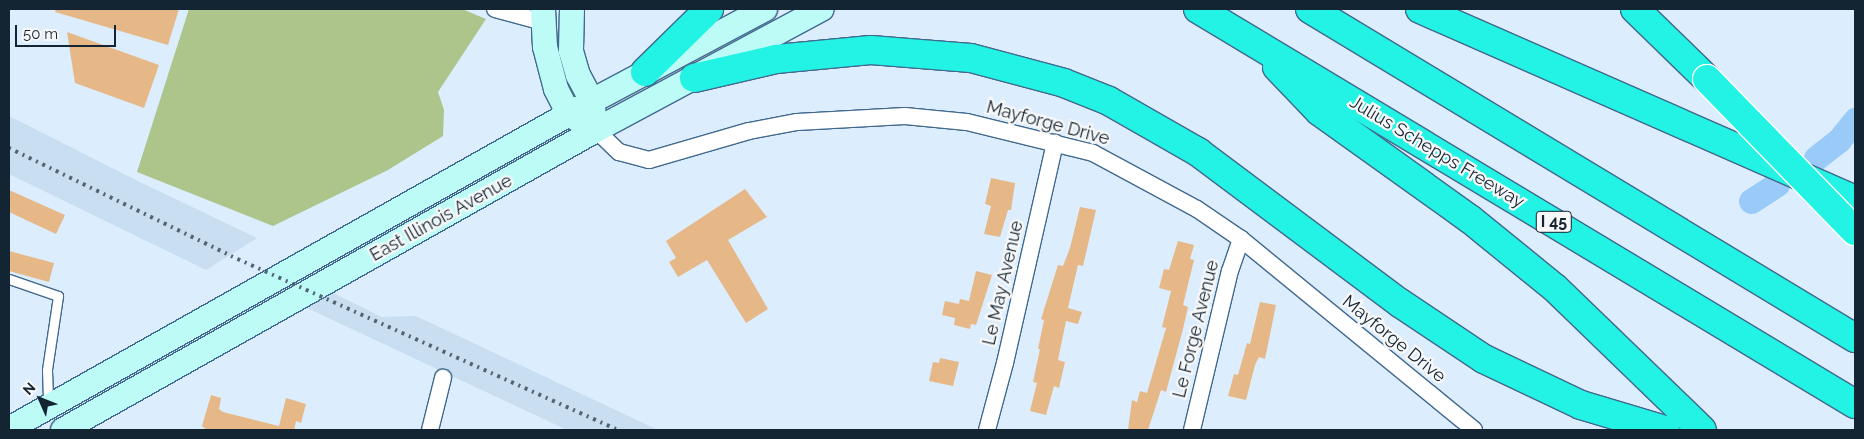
<!DOCTYPE html>
<style>
body{margin:0}
#map{position:relative;width:1864px;height:439px;overflow:hidden;background:#dcedfe;font-family:Raleway,sans-serif}
div>[style]{position:absolute}
[style*='--x']{left:calc(var(--x)*1px);top:calc(var(--y)*1px);width:calc(var(--w)*1px);rotate:calc(var(--a)*1deg)}
.built>*{inset:0;background:#cadef1}
.forest>*{inset:0;background:#adc58b}
.river>*{height:25px;margin:-12.5px;padding:0 12.5px;transform-origin:12.5px;border-radius:12.5px;background:#99caf8}
.building>*{inset:0;background:#e6b888}
.roads{filter:drop-shadow(1px 0 #41698d) drop-shadow(-1px 0 #41698d) drop-shadow(0 1px #41698d) drop-shadow(0 -1px #41698d)}
.lane>*{height:9px;margin:-4.5px;padding:0 4.5px;transform-origin:4.5px;border-radius:4.5px;background:#fff}
.street>*{height:16px;margin:-8px;padding:0 8px;transform-origin:8px;border-radius:8px;background:#fff}
.secondary>*{height:24px;margin:-12px;padding:0 12px;transform-origin:12px;border-radius:12px;background:#bdfbf7}
.highway>*{height:28px;margin:-14px;padding:0 14px;transform-origin:14px;border-radius:14px;background:#22f3e4}
.rail>*{height:4px;margin-top:-2px;transform-origin:0;background:repeating-linear-gradient(90deg,#516272 0 2.5px,transparent 0 7.5px)}
.bridges{filter:drop-shadow(1px 0 #fff) drop-shadow(-1px 0 #fff) drop-shadow(0 1px #fff) drop-shadow(0 -1px #fff)}
.highway-bridge>*{height:28px;margin:-14px;padding:0 14px;transform-origin:14px;border-radius:14px;background:#22f3e4}
span{translate:-50% -50%;white-space:nowrap;text-align:center;line-height:1.15;-webkit-text-stroke:4.5px #f8f8f8;paint-order:stroke}
.shield-label span{padding:1px 4px;background:#f8f8f8;border:1px solid;border-radius:4px;-webkit-text-stroke-width:0}
.shield-label{font-size:16px;color:#132433;font-weight:700}
.street-label{font-size:18px;color:#132433}
.frame{position:absolute;inset:0;border:10px solid #132433;pointer-events:none}
.north{position:absolute;left:15px;top:374px;width:50px;height:50px;-webkit-text-stroke:4px #f8f8f8;paint-order:stroke;rotate:314deg;font-size:14px;font-weight:700;line-height:20px;text-align:center;color:#132433}
.north::after{content:'';display:block;margin:auto;width:18px;height:22px;background:#132433;clip-path:polygon(50% 0,100% 100%,50% 72%,0 100%)}
.scale{position:absolute;left:15px;top:25px;width:101px;height:22px;box-sizing:border-box;border:2px solid #132433;border-top:0;padding-left:6px;font-size:15px;line-height:18px;white-space:nowrap;color:#132433;-webkit-text-stroke:4px #f8f8f8;paint-order:stroke}
</style>
<div id="map">
<div class="built">
<i style="clip-path:polygon(9px 116px,140px 182px,257px 238px,206px 270px,9px 174px)"></i>
<i style="clip-path:polygon(327px 290px,382px 317px,416px 316px,658px 430px,567px 430px,307px 308px)"></i>
</div>
<div class="forest">
<i style="clip-path:polygon(189px 9px,462px 9px,486px 19px,438px 92px,444px 110px,443px 136px,388px 170px,273px 226px,137px 172px)"></i>
</div>
<div class="river">
<i style="--x:1816;--y:158;--w:29;--a:-38"></i>
<i style="--x:1839;--y:140;--w:26;--a:-51"></i>
<i style="--x:1751;--y:201;--w:31;--a:-33"></i>
</div>
<div class="building">
<i style="clip-path:polygon(56px 9px,179px 9px,168px 45px,55px 12px)"></i>
<i style="clip-path:polygon(67px 32px,159px 65px,144px 108px,75px 83px)"></i>
<i style="clip-path:polygon(991px 178px,1015px 183px,1011px 210px,1008px 210px,1000px 237px,984px 234px,991px 206px,985px 204px)"></i>
<i style="clip-path:polygon(745px 189px,767px 217px,728px 240px,768px 309px,746px 323px,707px 260px,678px 277px,669px 262px,676px 258px,666px 241px)"></i>
<i style="clip-path:polygon(9px 190px,65px 215px,56px 234px,9px 212px)"></i>
<i style="clip-path:polygon(1080px 207px,1096px 210px,1083px 266px,1078px 265px,1068px 308px,1082px 312px,1078px 324px,1066px 321px,1058px 360px,1065px 362px,1059px 388px,1054px 386px,1046px 415px,1030px 411px,1037px 383px,1033px 382px,1040px 349px,1038px 349px,1044px 320px,1041px 319px,1058px 265px,1063px 266px,1070px 248px)"></i>
<i style="clip-path:polygon(1178px 241px,1194px 245px,1190px 259px,1194px 260px,1183px 305px,1188px 307px,1183px 329px,1166px 392px,1161px 390px,1148px 430px,1128px 430px,1132px 400px,1137px 402px,1140px 391px,1147px 393px,1166px 328px,1162px 327px,1171px 291px,1159px 288px,1164px 269px,1169px 270px)"></i>
<i style="clip-path:polygon(9px 251px,54px 263px,49px 282px,9px 271px)"></i>
<i style="clip-path:polygon(976px 271px,992px 275px,976px 325px,971px 324px,970px 329px,954px 325px,955px 318px,942px 315px,945px 301px,959px 304px,960px 299px,969px 301px)"></i>
<i style="clip-path:polygon(1260px 302px,1276px 305px,1265px 359px,1259px 357px,1255px 365px,1246px 400px,1228px 396px,1234px 374px,1238px 375px,1247px 343px,1250px 344px)"></i>
<i style="clip-path:polygon(940px 358px,959px 362px,953px 386px,929px 381px,933px 362px,939px 363px)"></i>
<i style="clip-path:polygon(211px 395px,221px 398px,219px 409px,223px 412px,279px 426px,286px 398px,306px 404px,301px 423px,296px 421px,294px 430px,207px 430px,202px 426px)"></i>
</div>
<div class="roads">
<div class="lane">
<i style="--x:9;--y:279;--w:52;--a:19.1"></i>
<i style="--x:58;--y:296;--w:75;--a:98.5"></i>
<i style="--x:47;--y:370;--w:35;--a:88"></i>
</div>
<div class="street">
<i style="--x:495;--y:9;--w:50;--a:15.2"></i>
<i style="--x:596;--y:130;--w:32;--a:44"></i>
<i style="--x:619;--y:152;--w:31;--a:15"></i>
<i style="--x:649;--y:160;--w:104;--a:-16.2"></i>
<i style="--x:749;--y:131;--w:49;--a:-10.6"></i>
<i style="--x:797;--y:122;--w:108;--a:-3.2"></i>
<i style="--x:905;--y:116;--w:62;--a:5.5"></i>
<i style="--x:967;--y:122;--w:130;--a:13.8"></i>
<i style="--x:1093;--y:153;--w:118;--a:28.3"></i>
<i style="--x:1197;--y:209;--w:53;--a:34.3"></i>
<i style="--x:1241;--y:239;--w:301;--a:39.3"></i>
<i style="--x:430;--y:430;--w:54;--a:-76"></i>
<i style="--x:987;--y:430;--w:69;--a:-75"></i>
<i style="--x:1005;--y:363;--w:226;--a:-77.2"></i>
<i style="--x:1192;--y:430;--w:163;--a:-76.6"></i>
<i style="--x:1230;--y:271;--w:34;--a:-71"></i>
</div>
<div class="secondary">
<i style="--x:543;--y:9;--w:38;--a:87"></i>
<i style="--x:545;--y:47;--w:43;--a:75.3"></i>
<i style="--x:556;--y:89;--w:28;--a:63"></i>
<i style="--x:569;--y:114;--w:15;--a:32"></i>
<i style="--x:572;--y:9;--w:42;--a:91.4"></i>
<i style="--x:571;--y:51;--w:25;--a:74"></i>
<i style="--x:578;--y:75;--w:30;--a:62"></i>
<i style="--x:592;--y:101;--w:15;--a:82"></i>
<i style="--x:9;--y:429;--w:669;--a:-29.36"></i>
<i style="--x:592;--y:101;--w:196;--a:-28"></i>
<i style="--x:63;--y:430;--w:612;--a:-29.37"></i>
<i style="--x:596;--y:130;--w:256;--a:-28.2"></i>
</div>
<div class="highway">
<i style="--x:1198;--y:9;--w:767;--a:31.02"></i>
<i style="--x:1310;--y:9;--w:637;--a:31.12"></i>
<i style="--x:1420;--y:9;--w:475;--a:23.7"></i>
<i style="--x:1635;--y:9;--w:100;--a:44.2"></i>
<i style="--x:1277;--y:67;--w:61;--a:46.3"></i>
<i style="--x:1319;--y:111;--w:186;--a:35.6"></i>
<i style="--x:1470;--y:219;--w:109;--a:39.1"></i>
<i style="--x:1555;--y:288;--w:204;--a:44"></i>
<i style="--x:645;--y:72;--w:90;--a:-44.5"></i>
<i style="--x:694;--y:78;--w:84;--a:-13"></i>
<i style="--x:776;--y:59;--w:95;--a:-5.4"></i>
<i style="--x:871;--y:50;--w:100;--a:4.6"></i>
<i style="--x:971;--y:58;--w:96;--a:15"></i>
<i style="--x:1064;--y:83;--w:48;--a:21.8"></i>
<i style="--x:1109;--y:101;--w:103;--a:29.8"></i>
<i style="--x:1198;--y:152;--w:252;--a:36.8"></i>
<i style="--x:1400;--y:303;--w:101;--a:33.7"></i>
<i style="--x:1484;--y:359;--w:107;--a:25.4"></i>
<i style="--x:1581;--y:405;--w:88;--a:16.6"></i>
</div>
</div>
<div class="rail">
<i style="--x:9;--y:148;--w:247;--a:25.9"></i>
<i style="--x:231;--y:256;--w:424;--a:24.2"></i>
</div>
<div class="bridges">
<div class="highway-bridge">
<i style="--x:1707;--y:79;--w:212;--a:45.8"></i>
</div>
</div>
<div class="shield-label">
<span style="left:1554px;top:222px">I 45</span>
</div>
<div class="street-label">
<span style="left:1048px;top:123px;rotate:15deg">Mayforge Drive</span>
<span style="left:1437px;top:152px;rotate:31deg">Julius Schepps Freeway</span>
<span style="left:441px;top:218px;rotate:-29deg">East Illinois Avenue</span>
<span style="left:1003px;top:283px;rotate:-77deg">Le May Avenue</span>
<span style="left:1196px;top:329px;rotate:-76deg">Le Forge Avenue</span>
<span style="left:1394px;top:339px;rotate:39deg">Mayforge Drive</span>
</div>
<div class="frame"></div>
<div class="north">N</div>
<div class="scale">50 m</div>
</div>
